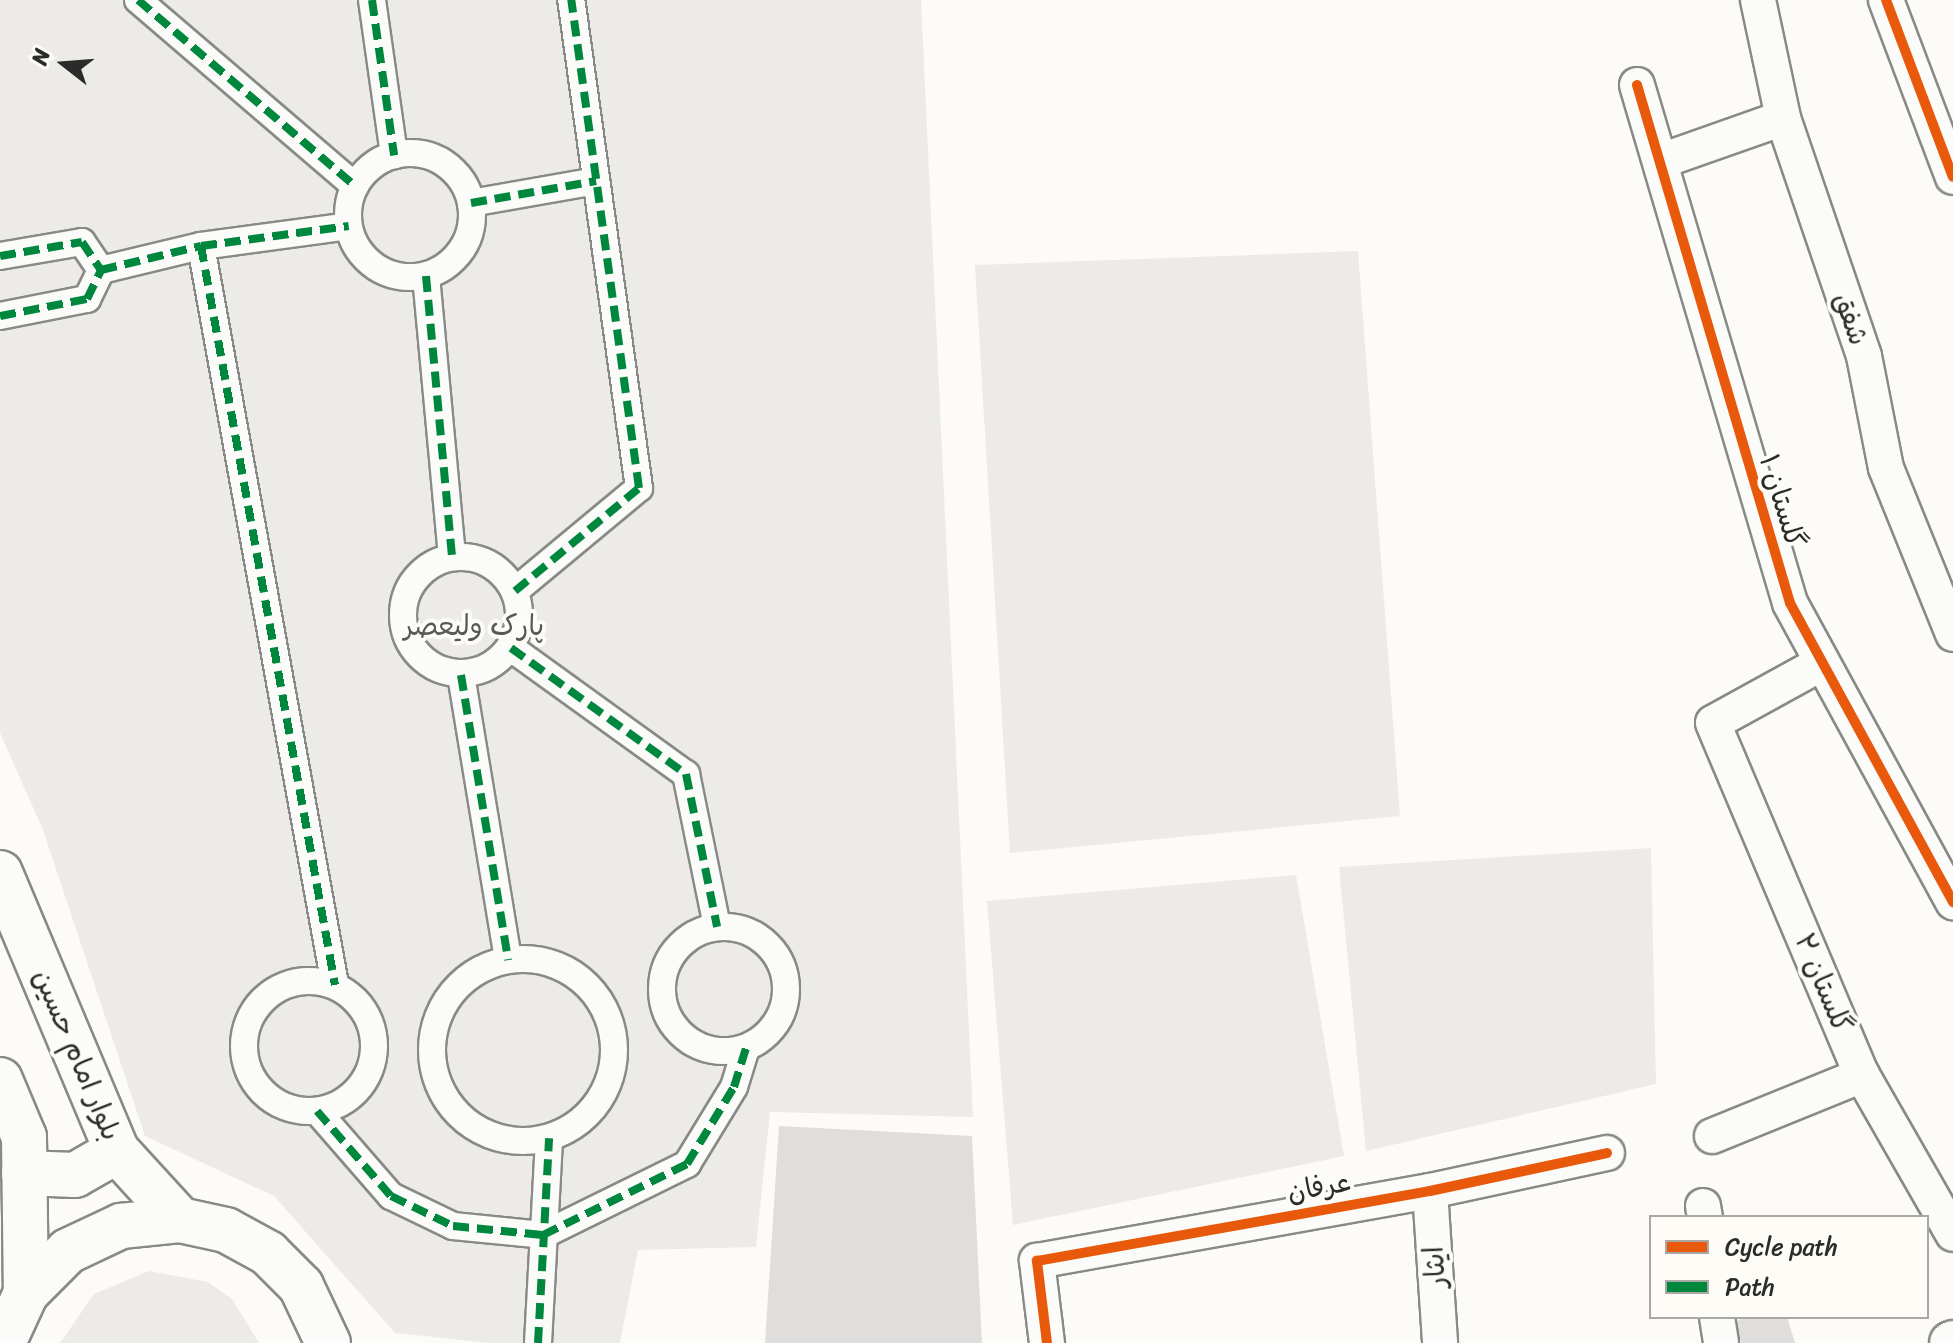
<!DOCTYPE html>
<meta charset="utf-8">
<style>
body{margin:0}
#map{position:relative;width:1953px;height:1343px;overflow:hidden;background:#fcfbf8;font-family:Sriracha,"Playpen Sans Arabic",sans-serif}
div>[style]{position:absolute}
[style*='--x']{left:calc(var(--x)*1px);top:calc(var(--y)*1px);width:calc(var(--w)*1px);rotate:calc(var(--a)*1deg)}
.built>*{inset:0;background:#ecebe7}
.green>*{inset:0;background:#ecebe8}
.building>*{inset:0;background:#dfdedc}
.roads{filter:drop-shadow(2px 0 #898987) drop-shadow(-2px 0 #898987) drop-shadow(0 2px #898987) drop-shadow(0 -2px #898987)}
.pedestrian>*{height:26px;margin:-13px;padding:0 13px;transform-origin:13px;border-radius:13px;background:#fbfbf9}
.pedestrian>.ring{margin:-13px;padding:0;box-sizing:content-box;background:none;border:26px solid #fbfbf9;border-radius:50%}
.minor>*{height:34px;margin:-17px;padding:0 17px;transform-origin:17px;border-radius:17px;background:#fbfbf9}
.tertiary>*{height:42px;margin:-21px;padding:0 21px;transform-origin:21px;border-radius:21px;background:#fbfbf9}
.secondary>*{height:44px;margin:-22px;padding:0 22px;transform-origin:22px;border-radius:22px;background:#fbfbf9}
.quiet>*{height:8px;margin-top:-4px;transform-origin:0;background:repeating-linear-gradient(90deg,#00873e 0 16px,transparent 0 24px)}
.cycleway>*{height:10px;margin:-5px;padding:0 5px;transform-origin:5px;border-radius:5px;background:#e8590c}
span{translate:-50% -50%;white-space:nowrap;text-align:center;line-height:1.15;-webkit-text-stroke:8px #fdfcf7;paint-order:stroke}
.street-label{font-size:28px;color:#2b2b2b}
.park-label{font-size:28px;color:#585857}
.legend{position:absolute;left:1649px;top:1215px;width:280px;height:104px;box-sizing:border-box;background:#fdfcf7;border:2px solid #a9a8a5;margin:0;padding:10px 14px;list-style:none;font-size:24px;color:#2b2b2b}
.legend li{display:flex;align-items:center;gap:16px;height:40px}
.legend b{width:40px;border:2px solid #a9a8a5}
.north{position:absolute;left:24px;top:24px;width:80px;height:80px;-webkit-text-stroke:6px #fdfcf7;paint-order:stroke;rotate:287deg;font-size:22px;font-weight:700;line-height:32px;text-align:center;color:#2b2b2b}
.north::after{content:'';display:block;margin:auto;width:28px;height:36px;background:#2b2b2b;clip-path:polygon(50% 0,100% 100%,50% 72%,0 100%)}
</style>
<div id="map">
<div class="built">
<i style="clip-path:polygon(1651px 848px,1656px 1084px,1366px 1151px,1339px 867px)"></i>
<i style="clip-path:polygon(1296px 875px,1344px 1156px,1013px 1225px,987px 901px)"></i>
</div>
<div class="green">
<i style="clip-path:polygon(0 0,921px 0,973px 1117px,770px 1112px,756px 1247px,638px 1250px,620px 1343px,491px 1343px,395px 1333px,274px 1196px,145px 1136px,43px 830px,0 733px)"></i>
<i style="clip-path:polygon(1358px 251px,1400px 816px,1010px 853px,975px 265px)"></i>
<i style="clip-path:polygon(149px 1271px,208px 1282px,232px 1299px,259px 1343px,60px 1343px,94px 1294px)"></i>
</div>
<div class="building">
<i style="clip-path:polygon(779px 1126px,972px 1136px,982px 1343px,765px 1343px)"></i>
<i style="clip-path:polygon(1745px 1317px,1787px 1317px,1795px 1343px,1741px 1343px,1733px 1323px)"></i>
</div>
<div class="roads">
<div class="pedestrian">
<i style="--x:138;--y:0;--w:286;--a:40.6"></i>
<i style="--x:372;--y:0;--w:157;--a:81.9"></i>
<i class="ring" style="left:348px;top:153px;width:98px;height:98px"></i>
<i style="--x:471;--y:203;--w:127;--a:-10"></i>
<i style="--x:201;--y:246;--w:751;--a:79.72"></i>
<i style="--x:0;--y:256;--w:83;--a:-9.7"></i>
<i style="--x:82;--y:242;--w:34;--a:56"></i>
<i style="--x:101;--y:270;--w:103;--a:-13.5"></i>
<i style="--x:201;--y:246;--w:149;--a:-7.7"></i>
<i style="--x:426;--y:276;--w:282;--a:84.7"></i>
<i style="--x:0;--y:316;--w:89;--a:-11.1"></i>
<i style="--x:87;--y:299;--w:32;--a:-64"></i>
<i class="ring" style="left:403px;top:557px;width:90px;height:90px"></i>
<i style="--x:515;--y:591;--w:161;--a:-39.7"></i>
<i style="--x:639;--y:488;--w:493;--a:-97.9"></i>
<i style="--x:511;--y:648;--w:216;--a:35.8"></i>
<i style="--x:686;--y:774;--w:156;--a:78.5"></i>
<i style="--x:461;--y:675;--w:289;--a:80.6"></i>
<i class="ring" style="left:662px;top:927px;width:98px;height:98px"></i>
<i class="ring" style="left:432px;top:959px;width:156px;height:156px"></i>
<i class="ring" style="left:244px;top:981px;width:104px;height:104px"></i>
<i style="--x:317;--y:1111;--w:113;--a:49"></i>
<i style="--x:391;--y:1196;--w:69;--a:25.8"></i>
<i style="--x:453;--y:1226;--w:90;--a:5.7"></i>
<i style="--x:543;--y:1235;--w:161;--a:-26.2"></i>
<i style="--x:687;--y:1164;--w:90;--a:-58.6"></i>
<i style="--x:734;--y:1087;--w:41;--a:-72.9"></i>
<i style="--x:538;--y:1343;--w:205;--a:-86.9"></i>
</div>
<div class="minor">
<i style="--x:1758;--y:0;--w:121;--a:78"></i>
<i style="--x:1783;--y:118;--w:251;--a:71.2"></i>
<i style="--x:1864;--y:356;--w:114;--a:78.9"></i>
<i style="--x:1886;--y:468;--w:179;--a:68"></i>
<i style="--x:1886;--y:0;--w:189;--a:69.3"></i>
<i style="--x:1637;--y:85;--w:540;--a:73.54"></i>
<i style="--x:1790;--y:603;--w:341;--a:61.4"></i>
<i style="--x:1661;--y:161;--w:129;--a:-19.4"></i>
<i style="--x:1822;--y:663;--w:124;--a:151.2"></i>
<i style="--x:1713;--y:723;--w:382;--a:67.1"></i>
<i style="--x:1862;--y:1075;--w:183;--a:60.2"></i>
<i style="--x:1712;--y:1136;--w:162;--a:-22.1"></i>
<i style="--x:1430;--y:1191;--w:152;--a:86.2"></i>
<i style="--x:1703;--y:1206;--w:11;--a:80"></i>
<i style="--x:1717;--y:1317;--w:26;--a:81"></i>
<i style="--x:1047;--y:1343;--w:83;--a:-97"></i>
<i style="--x:1037;--y:1261;--w:399;--a:-10.1"></i>
<i style="--x:1430;--y:1191;--w:181;--a:-12.1"></i>
</div>
<div class="tertiary">
<i style="--x:1951;--y:1343;--w:2;--a:-27"></i>
</div>
<div class="secondary">
<i style="--x:0;--y:873;--w:302;--a:67.2"></i>
<i style="--x:117;--y:1151;--w:93;--a:47.6"></i>
<i style="--x:0;--y:1080;--w:62;--a:67.2"></i>
<i style="--x:24;--y:1137;--w:156;--a:89.3"></i>
<i style="--x:24;--y:1173;--w:51;--a:2.2"></i>
<i style="--x:75;--y:1175;--w:48;--a:-29.7"></i>
<i style="--x:3;--y:1343;--w:55;--a:-65.3"></i>
<i style="--x:26;--y:1293;--w:59;--a:-45"></i>
<i style="--x:68;--y:1251;--w:59;--a:-25.3"></i>
<i style="--x:121;--y:1226;--w:59;--a:-5.8"></i>
<i style="--x:180;--y:1220;--w:47;--a:12.3"></i>
<i style="--x:226;--y:1230;--w:48;--a:28.7"></i>
<i style="--x:268;--y:1253;--w:47;--a:45"></i>
<i style="--x:301;--y:1286;--w:63;--a:64.7"></i>
</div>
</div>
<div class="quiet">
<i style="--x:138;--y:0;--w:286;--a:40.6"></i>
<i style="--x:372;--y:0;--w:157;--a:81.9"></i>
<i style="--x:471;--y:203;--w:127;--a:-10"></i>
<i style="--x:201;--y:246;--w:751;--a:79.72"></i>
<i style="--x:0;--y:256;--w:83;--a:-9.7"></i>
<i style="--x:82;--y:242;--w:34;--a:56"></i>
<i style="--x:101;--y:270;--w:103;--a:-13.5"></i>
<i style="--x:201;--y:246;--w:149;--a:-7.7"></i>
<i style="--x:426;--y:276;--w:282;--a:84.7"></i>
<i style="--x:0;--y:316;--w:89;--a:-11.1"></i>
<i style="--x:87;--y:299;--w:32;--a:-64"></i>
<i style="--x:515;--y:591;--w:161;--a:-39.7"></i>
<i style="--x:639;--y:488;--w:493;--a:-97.9"></i>
<i style="--x:511;--y:648;--w:216;--a:35.8"></i>
<i style="--x:686;--y:774;--w:156;--a:78.5"></i>
<i style="--x:461;--y:675;--w:289;--a:80.6"></i>
<i style="--x:317;--y:1111;--w:113;--a:49"></i>
<i style="--x:391;--y:1196;--w:69;--a:25.8"></i>
<i style="--x:453;--y:1226;--w:90;--a:5.7"></i>
<i style="--x:543;--y:1235;--w:161;--a:-26.2"></i>
<i style="--x:687;--y:1164;--w:90;--a:-58.6"></i>
<i style="--x:734;--y:1087;--w:41;--a:-72.9"></i>
<i style="--x:538;--y:1343;--w:205;--a:-86.9"></i>
</div>
<div class="cycleway">
<i style="--x:1886;--y:0;--w:189;--a:69.3"></i>
<i style="--x:1637;--y:85;--w:540;--a:73.54"></i>
<i style="--x:1790;--y:603;--w:341;--a:61.4"></i>
<i style="--x:1047;--y:1343;--w:83;--a:-97"></i>
<i style="--x:1037;--y:1261;--w:399;--a:-10.1"></i>
<i style="--x:1430;--y:1191;--w:181;--a:-12.1"></i>
</div>
<div class="street-label">
<span style="left:1851px;top:319px;rotate:71deg">شفق</span>
<span style="left:1782px;top:501px;rotate:73deg">گلستان ۱</span>
<span style="left:1823px;top:983px;rotate:67deg">گلستان ۲</span>
<span style="left:77px;top:1055px;rotate:67deg">بلوار امام حسین</span>
<span style="left:1319px;top:1187px;rotate:-10deg">عرفان</span>
<span style="left:1435px;top:1267px;rotate:-94deg">ایثار</span>
</div>
<div class="park-label">
<span style="left:474px;top:626px">پارک ولیعصر</span>
</div>
<ul class="legend">
<li><b style="height:10px;background:#e8590c"></b>Cycle path</li>
<li><b style="height:10px;background:#00873e"></b>Path</li>
</ul>
<div class="north">N</div>
</div>
